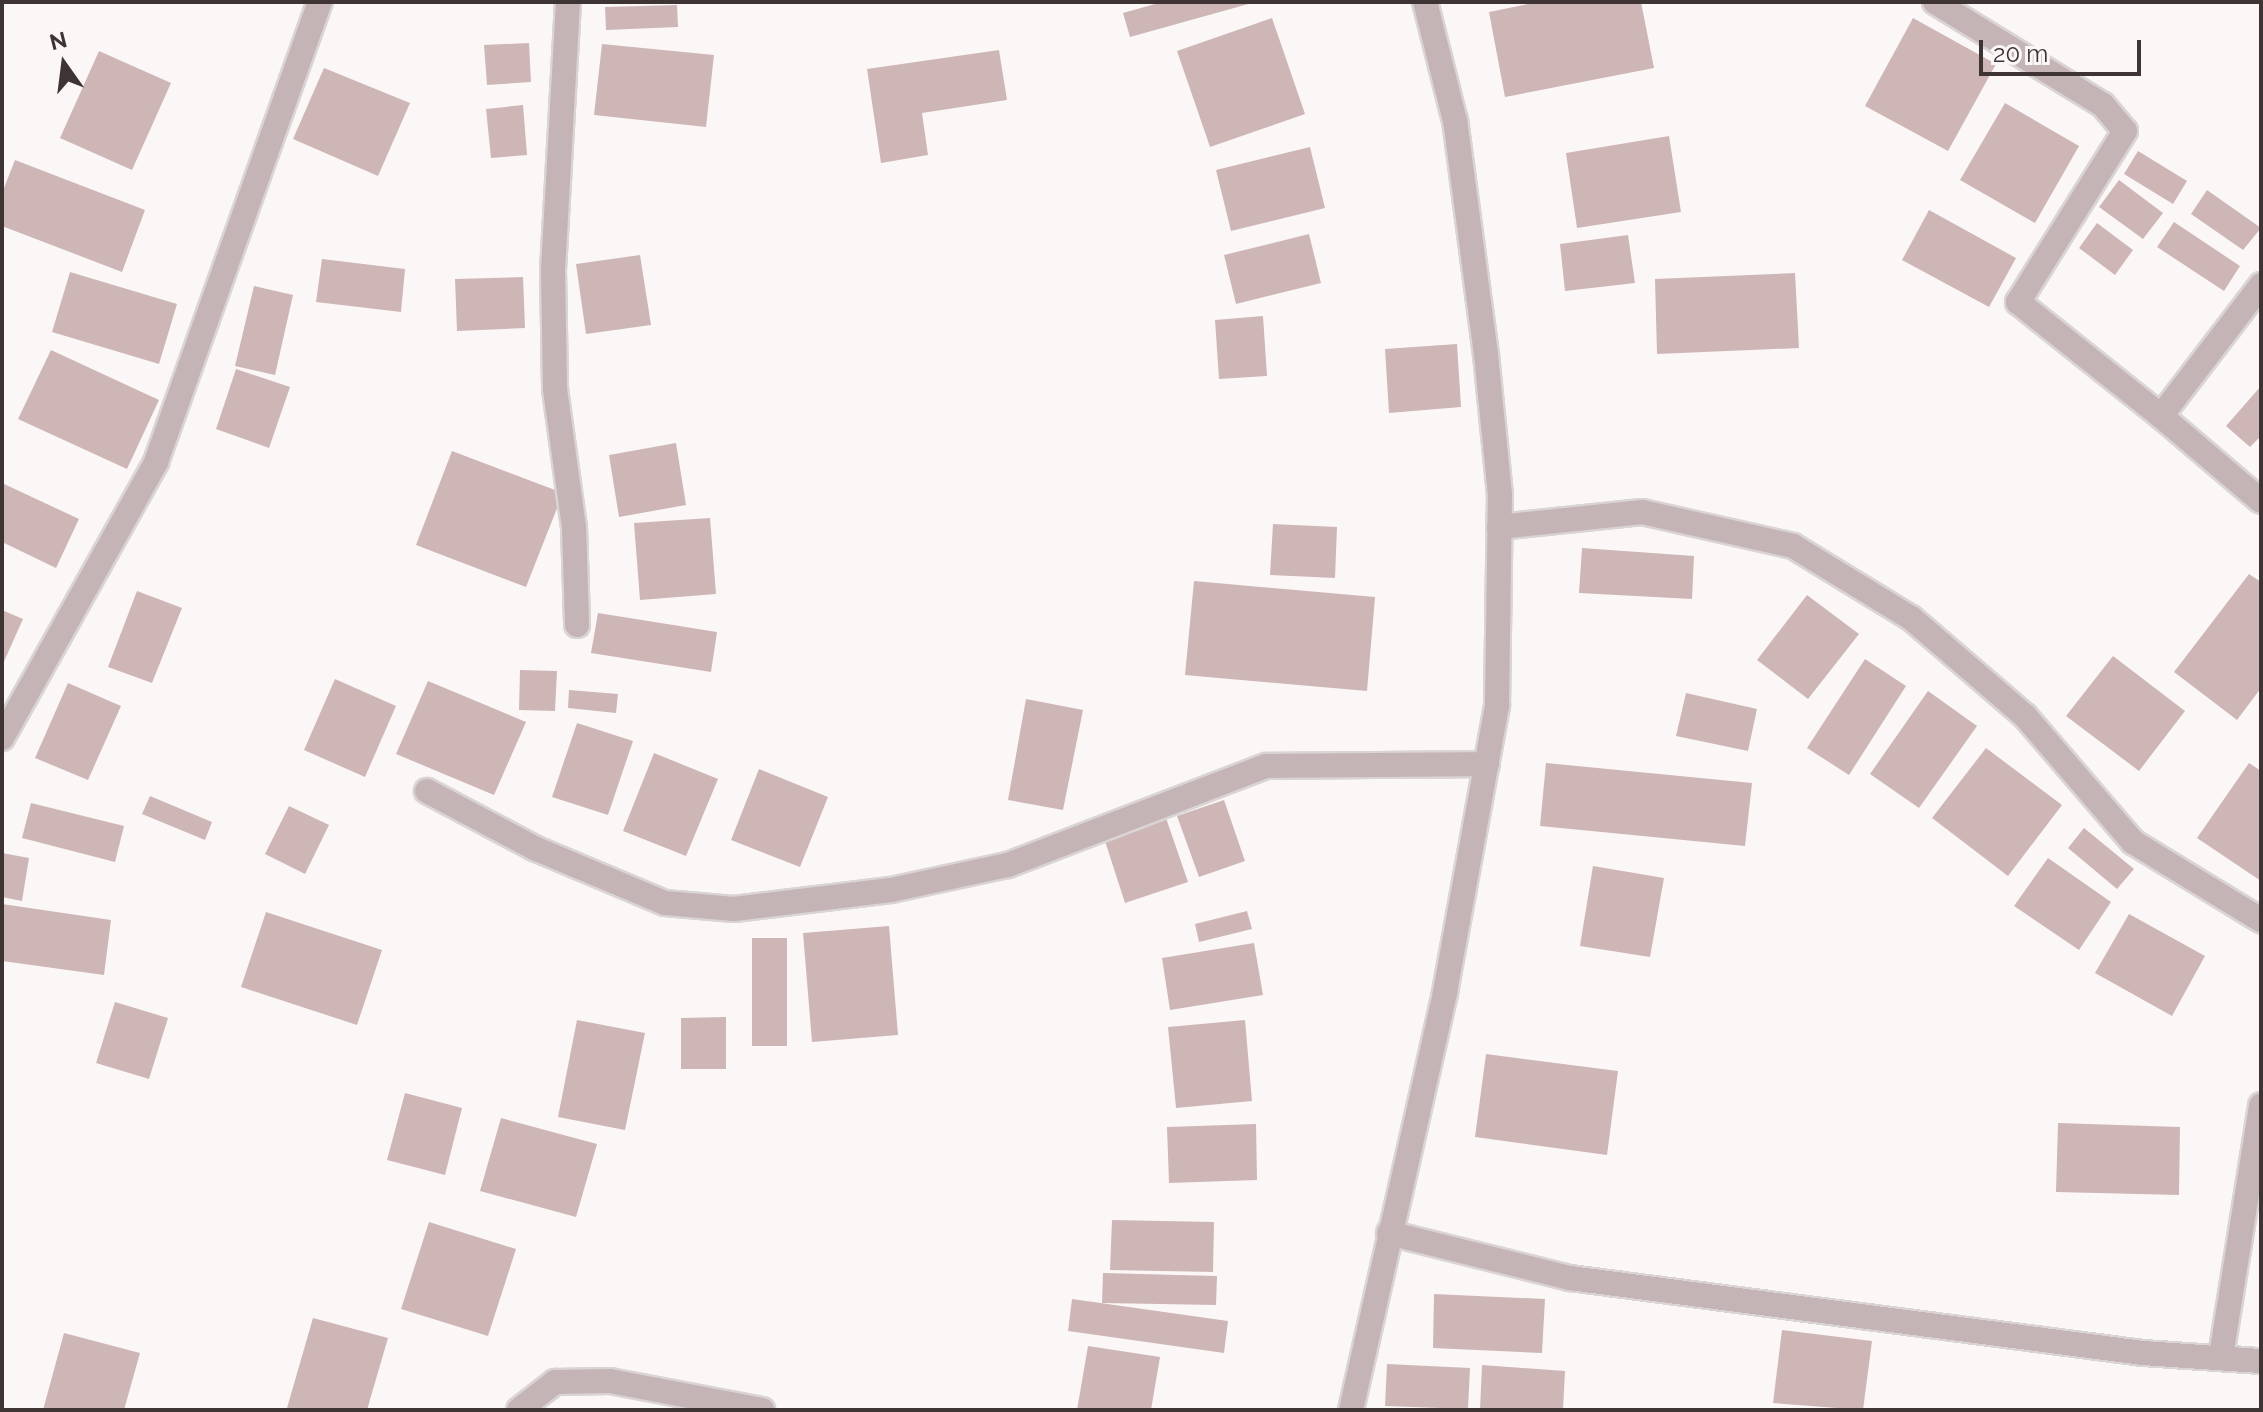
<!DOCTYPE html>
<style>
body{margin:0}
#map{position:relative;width:2263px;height:1412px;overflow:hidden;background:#fcf7f7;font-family:Raleway,sans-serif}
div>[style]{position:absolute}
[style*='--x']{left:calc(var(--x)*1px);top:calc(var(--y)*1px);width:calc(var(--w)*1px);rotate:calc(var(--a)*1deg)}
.building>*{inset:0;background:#ceb6b7}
.roads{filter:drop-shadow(2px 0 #dad4d4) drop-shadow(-2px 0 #dad4d4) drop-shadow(0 2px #dad4d4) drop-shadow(0 -2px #dad4d4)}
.street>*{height:24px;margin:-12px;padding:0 12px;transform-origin:12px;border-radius:12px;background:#c4b4b5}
span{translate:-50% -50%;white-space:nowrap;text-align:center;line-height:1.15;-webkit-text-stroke:7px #fcf7f7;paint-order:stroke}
.frame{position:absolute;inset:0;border:4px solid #3e3434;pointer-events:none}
.north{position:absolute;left:24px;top:24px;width:80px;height:80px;-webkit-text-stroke:6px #fcf7f7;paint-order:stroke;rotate:346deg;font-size:22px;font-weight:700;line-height:32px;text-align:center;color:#3e3434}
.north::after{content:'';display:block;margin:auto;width:28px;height:36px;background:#3e3434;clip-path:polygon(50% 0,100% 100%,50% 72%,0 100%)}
.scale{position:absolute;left:1979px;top:40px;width:162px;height:36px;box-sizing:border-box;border:4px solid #3e3434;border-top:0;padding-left:10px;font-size:24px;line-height:28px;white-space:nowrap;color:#3e3434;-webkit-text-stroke:6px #fcf7f7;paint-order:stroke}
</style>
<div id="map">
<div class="building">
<i style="clip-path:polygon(1162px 2px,1252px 2px,1252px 3px,1130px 37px,1123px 13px)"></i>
<i style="clip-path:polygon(1538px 2px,1641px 2px,1654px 68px,1505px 97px,1489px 12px)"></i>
<i style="clip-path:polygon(677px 5px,678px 27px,606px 30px,605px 7px)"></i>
<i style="clip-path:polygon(1272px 18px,1305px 114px,1210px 147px,1177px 51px)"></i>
<i style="clip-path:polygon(1913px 18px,1996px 64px,1948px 151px,1865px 106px)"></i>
<i style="clip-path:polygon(529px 43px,531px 82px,487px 85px,484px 45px)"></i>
<i style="clip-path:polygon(602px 44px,714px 55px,706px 127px,594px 115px)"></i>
<i style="clip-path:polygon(999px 50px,1007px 100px,922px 113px,928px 155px,881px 163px,867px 69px)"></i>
<i style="clip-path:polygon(99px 51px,171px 83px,132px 170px,60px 138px)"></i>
<i style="clip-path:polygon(324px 68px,410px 103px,378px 176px,293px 139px)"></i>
<i style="clip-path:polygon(2005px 103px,2079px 146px,2035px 223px,1960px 180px)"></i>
<i style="clip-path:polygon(523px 105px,527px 155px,491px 158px,486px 109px)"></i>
<i style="clip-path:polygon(1669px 136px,1681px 212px,1577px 228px,1566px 153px)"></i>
<i style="clip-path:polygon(1310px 147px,1325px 208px,1231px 231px,1216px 170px)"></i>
<i style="clip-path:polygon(2138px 151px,2187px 181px,2173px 204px,2124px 174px)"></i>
<i style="clip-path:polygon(15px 160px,145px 210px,122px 272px,2px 226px,2px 193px)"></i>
<i style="clip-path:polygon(2119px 180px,2163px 213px,2143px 239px,2099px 207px)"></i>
<i style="clip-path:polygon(2207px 190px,2261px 228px,2243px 250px,2191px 214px)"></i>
<i style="clip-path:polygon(1929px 210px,2016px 258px,1989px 307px,1902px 260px)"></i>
<i style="clip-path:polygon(2174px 222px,2240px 266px,2224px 291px,2157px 247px)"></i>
<i style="clip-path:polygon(2097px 223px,2133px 250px,2115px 275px,2079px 248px)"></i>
<i style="clip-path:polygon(1309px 234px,1321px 283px,1236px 304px,1224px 255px)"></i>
<i style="clip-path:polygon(1628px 235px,1635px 283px,1565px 291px,1560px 244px)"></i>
<i style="clip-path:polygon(640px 255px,651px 325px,586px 334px,576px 264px)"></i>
<i style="clip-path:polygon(322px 259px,405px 269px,401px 312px,316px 302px)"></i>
<i style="clip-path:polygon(70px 272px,177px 304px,159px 364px,52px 332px)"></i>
<i style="clip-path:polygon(1795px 273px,1799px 348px,1657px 354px,1655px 279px)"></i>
<i style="clip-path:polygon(523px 277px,525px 328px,457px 331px,455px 279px)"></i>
<i style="clip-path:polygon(254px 286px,293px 295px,275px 375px,235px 366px)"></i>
<i style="clip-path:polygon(1263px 316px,1267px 376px,1219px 379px,1215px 320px)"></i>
<i style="clip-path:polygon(1457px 344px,1461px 407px,1389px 413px,1385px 349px)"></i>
<i style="clip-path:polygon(51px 350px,159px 400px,127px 469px,18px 419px)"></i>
<i style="clip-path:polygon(236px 369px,290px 387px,269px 448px,216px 429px)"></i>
<i style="clip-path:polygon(2261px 386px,2261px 436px,2250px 447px,2226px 426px)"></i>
<i style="clip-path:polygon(676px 443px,686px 505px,619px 517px,609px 455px)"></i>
<i style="clip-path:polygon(452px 451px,563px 493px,526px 587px,416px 545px)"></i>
<i style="clip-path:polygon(2px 483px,79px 519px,56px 568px,2px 542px)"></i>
<i style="clip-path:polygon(710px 518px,716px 594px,640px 600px,634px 523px)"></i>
<i style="clip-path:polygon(1273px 524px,1337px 527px,1335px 578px,1270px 575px)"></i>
<i style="clip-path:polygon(1582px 548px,1694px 556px,1692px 599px,1579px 593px)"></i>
<i style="clip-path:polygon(2249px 574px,2261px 582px,2261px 688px,2237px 720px,2174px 672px)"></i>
<i style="clip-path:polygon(1194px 581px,1375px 597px,1367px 691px,1185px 675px)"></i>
<i style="clip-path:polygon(137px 591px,182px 608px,152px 683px,108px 667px)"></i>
<i style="clip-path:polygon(1807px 595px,1859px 634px,1808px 699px,1757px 660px)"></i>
<i style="clip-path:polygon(2px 610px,23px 619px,2px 666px)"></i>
<i style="clip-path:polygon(598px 613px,717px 632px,711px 672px,591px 653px)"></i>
<i style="clip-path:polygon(2113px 656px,2185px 711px,2139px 771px,2066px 716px)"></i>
<i style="clip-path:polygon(1865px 659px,1906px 686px,1849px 775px,1807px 748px)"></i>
<i style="clip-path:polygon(520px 670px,557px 671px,555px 711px,519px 710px)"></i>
<i style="clip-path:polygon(335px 679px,396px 706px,365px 777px,304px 750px)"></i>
<i style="clip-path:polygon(428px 681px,526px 722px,494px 795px,396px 754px)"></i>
<i style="clip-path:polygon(68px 683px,121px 706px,88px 780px,35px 758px)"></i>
<i style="clip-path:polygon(569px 690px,618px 694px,616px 713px,568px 708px)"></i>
<i style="clip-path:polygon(1928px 691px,1977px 726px,1919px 808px,1870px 774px)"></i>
<i style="clip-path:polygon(1686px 693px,1757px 709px,1748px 751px,1676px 736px)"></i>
<i style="clip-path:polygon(1026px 699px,1083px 710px,1063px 810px,1008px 800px)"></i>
<i style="clip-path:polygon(577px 723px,633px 741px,608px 815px,552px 797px)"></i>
<i style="clip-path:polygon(1986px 748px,2062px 805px,2008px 876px,1932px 818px)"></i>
<i style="clip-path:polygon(654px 753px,718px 779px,686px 856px,623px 831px)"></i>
<i style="clip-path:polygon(1546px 763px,1752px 783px,1745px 846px,1540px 826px)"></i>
<i style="clip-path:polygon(2249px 763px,2261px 771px,2261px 881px,2197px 838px)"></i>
<i style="clip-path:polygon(759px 769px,828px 797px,800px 867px,731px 840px)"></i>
<i style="clip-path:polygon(150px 796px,212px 822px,205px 840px,142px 814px)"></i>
<i style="clip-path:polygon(1224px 800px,1245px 861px,1199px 877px,1177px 816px)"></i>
<i style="clip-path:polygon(31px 803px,124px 826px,115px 862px,22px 838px)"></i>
<i style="clip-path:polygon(289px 806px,329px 825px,305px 874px,265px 854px)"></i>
<i style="clip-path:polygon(1166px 818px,1188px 882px,1125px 903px,1104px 838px)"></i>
<i style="clip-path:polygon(2084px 828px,2134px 869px,2117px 889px,2068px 848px)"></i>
<i style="clip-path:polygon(2px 853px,29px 858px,22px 901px,2px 897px)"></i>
<i style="clip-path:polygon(2048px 858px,2111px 902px,2079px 950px,2014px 906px)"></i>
<i style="clip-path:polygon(1593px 866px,1664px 878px,1650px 957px,1580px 946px)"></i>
<i style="clip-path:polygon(2px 904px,111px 920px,104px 975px,2px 961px)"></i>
<i style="clip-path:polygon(1247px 911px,1252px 929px,1199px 942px,1195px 924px)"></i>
<i style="clip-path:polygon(266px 912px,382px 950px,357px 1025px,241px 987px)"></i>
<i style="clip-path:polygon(2129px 914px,2205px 956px,2172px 1016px,2095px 973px)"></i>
<i style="clip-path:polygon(889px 926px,898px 1035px,812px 1042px,803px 933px)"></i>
<i style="clip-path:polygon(752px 938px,787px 938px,787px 1046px,752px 1046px)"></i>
<i style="clip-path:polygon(1254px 943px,1263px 995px,1170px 1010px,1162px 958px)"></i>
<i style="clip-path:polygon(115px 1002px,168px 1018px,149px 1079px,96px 1063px)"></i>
<i style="clip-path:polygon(726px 1017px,726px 1069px,681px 1069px,681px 1018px)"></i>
<i style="clip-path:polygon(577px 1020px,645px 1033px,625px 1130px,558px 1117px)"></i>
<i style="clip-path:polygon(1245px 1020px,1252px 1101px,1176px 1108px,1168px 1027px)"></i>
<i style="clip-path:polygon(1486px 1054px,1618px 1071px,1607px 1155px,1475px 1137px)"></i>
<i style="clip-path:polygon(405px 1093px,462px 1108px,445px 1175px,387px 1160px)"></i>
<i style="clip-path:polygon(501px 1118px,597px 1144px,576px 1217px,480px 1191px)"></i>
<i style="clip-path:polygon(2058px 1123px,2180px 1127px,2179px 1195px,2056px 1192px)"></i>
<i style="clip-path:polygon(1256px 1124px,1257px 1180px,1169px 1183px,1167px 1127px)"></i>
<i style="clip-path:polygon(1112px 1220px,1214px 1222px,1213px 1272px,1110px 1270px)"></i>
<i style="clip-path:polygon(429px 1222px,516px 1249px,488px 1336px,401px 1309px)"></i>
<i style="clip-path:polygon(1103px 1273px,1217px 1276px,1216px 1305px,1102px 1303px)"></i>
<i style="clip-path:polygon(1434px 1294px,1545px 1299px,1542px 1353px,1433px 1348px)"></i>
<i style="clip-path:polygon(1072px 1299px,1228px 1321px,1224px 1353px,1068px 1331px)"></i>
<i style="clip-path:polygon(313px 1318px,388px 1338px,367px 1410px,287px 1408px)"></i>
<i style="clip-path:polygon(1782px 1330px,1872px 1341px,1863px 1410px,1773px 1403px)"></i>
<i style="clip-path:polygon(64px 1333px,140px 1353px,124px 1410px,43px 1410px)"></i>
<i style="clip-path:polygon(1088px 1346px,1160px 1357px,1151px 1410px,1077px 1410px)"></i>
<i style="clip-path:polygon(1387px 1364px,1470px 1368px,1468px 1409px,1385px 1406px)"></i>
<i style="clip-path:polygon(1482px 1365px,1565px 1371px,1563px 1410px,1480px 1410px)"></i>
</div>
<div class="roads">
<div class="street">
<i style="--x:568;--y:2;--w:269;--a:93.2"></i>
<i style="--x:553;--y:271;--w:118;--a:89"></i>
<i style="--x:555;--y:389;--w:139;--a:82.2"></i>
<i style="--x:574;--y:527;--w:98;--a:88.2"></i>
<i style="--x:1935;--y:2;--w:197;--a:31.5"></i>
<i style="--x:2103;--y:105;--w:34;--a:50"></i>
<i style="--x:2125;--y:131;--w:202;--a:122"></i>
<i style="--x:2018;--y:302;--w:183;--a:38.6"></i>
<i style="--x:2161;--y:416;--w:165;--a:-52.6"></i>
<i style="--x:2161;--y:416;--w:131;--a:40.4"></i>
<i style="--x:1499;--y:527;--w:144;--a:-6"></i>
<i style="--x:1642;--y:512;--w:155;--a:12.7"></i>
<i style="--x:1793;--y:546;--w:138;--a:31.4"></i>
<i style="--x:1911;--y:618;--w:150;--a:40.7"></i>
<i style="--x:2025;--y:716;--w:166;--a:49.4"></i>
<i style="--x:2133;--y:842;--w:150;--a:31.4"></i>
<i style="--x:2;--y:738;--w:316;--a:-60.8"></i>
<i style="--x:156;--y:462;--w:488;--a:-70.4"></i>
<i style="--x:427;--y:791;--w:121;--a:28"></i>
<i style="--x:534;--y:848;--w:142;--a:22.8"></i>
<i style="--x:665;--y:903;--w:69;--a:5"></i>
<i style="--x:734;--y:909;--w:158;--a:-6.9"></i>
<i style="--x:891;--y:890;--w:120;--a:-12.1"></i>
<i style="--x:1008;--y:865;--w:276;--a:-21"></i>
<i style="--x:1266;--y:766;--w:221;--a:-0.5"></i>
<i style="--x:1389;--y:1233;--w:187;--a:14"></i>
<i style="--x:1570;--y:1278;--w:578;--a:7.46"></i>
<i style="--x:2143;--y:1353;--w:118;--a:3.9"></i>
<i style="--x:2221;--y:1356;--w:254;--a:-80.9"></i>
<i style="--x:519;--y:1410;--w:46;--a:-37.9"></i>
<i style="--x:555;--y:1382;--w:55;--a:-1"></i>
<i style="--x:610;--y:1381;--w:155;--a:10.8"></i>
<i style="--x:1351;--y:1410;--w:428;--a:-77.3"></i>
<i style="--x:1445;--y:992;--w:291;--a:-79.7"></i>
<i style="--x:1497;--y:706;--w:211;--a:-89.2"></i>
<i style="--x:1500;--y:495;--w:141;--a:-95.7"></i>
<i style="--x:1486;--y:355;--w:236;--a:-97.5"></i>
<i style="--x:1455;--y:121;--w:123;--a:-104.1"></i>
</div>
</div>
<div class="frame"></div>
<div class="north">N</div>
<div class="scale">20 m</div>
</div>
